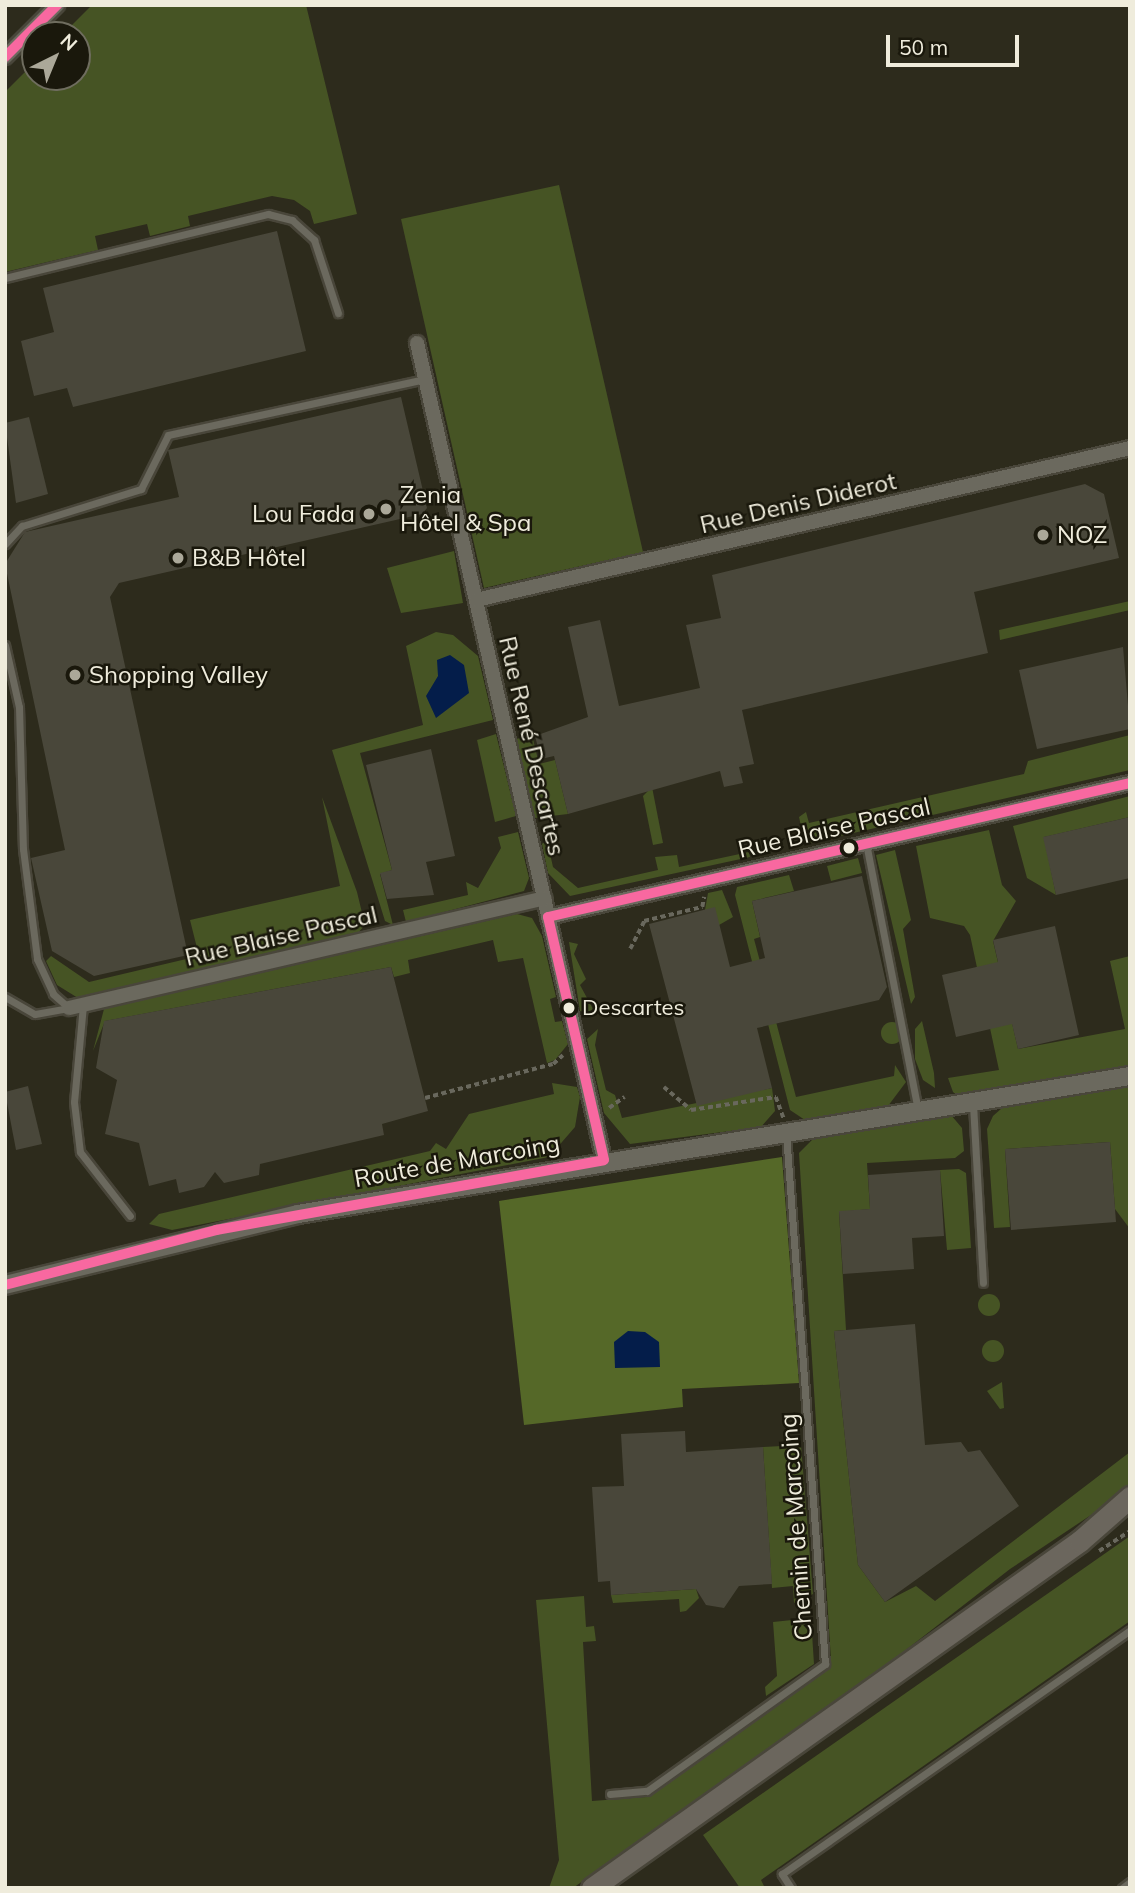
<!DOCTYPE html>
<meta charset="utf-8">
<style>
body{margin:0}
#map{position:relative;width:1135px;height:1893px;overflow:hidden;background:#2d2b1c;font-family:Mulish,sans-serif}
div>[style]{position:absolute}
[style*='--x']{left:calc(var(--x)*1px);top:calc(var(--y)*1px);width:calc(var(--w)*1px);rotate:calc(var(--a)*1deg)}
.green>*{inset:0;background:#465424}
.round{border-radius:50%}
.forest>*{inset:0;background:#556828}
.water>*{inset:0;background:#041d4a}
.building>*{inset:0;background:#49473a}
.path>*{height:3.5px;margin-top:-1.75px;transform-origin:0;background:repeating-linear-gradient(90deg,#69685d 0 5px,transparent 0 8.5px)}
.roads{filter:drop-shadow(2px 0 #49463a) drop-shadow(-2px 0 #49463a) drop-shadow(0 2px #49463a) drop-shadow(0 -2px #49463a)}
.service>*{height:7px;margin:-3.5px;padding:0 3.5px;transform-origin:3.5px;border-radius:3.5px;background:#6b695e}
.minor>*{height:14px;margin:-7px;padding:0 7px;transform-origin:7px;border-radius:7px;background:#6b695e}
.tertiary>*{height:18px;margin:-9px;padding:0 9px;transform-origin:9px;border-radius:9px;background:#6b695e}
.secondary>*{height:21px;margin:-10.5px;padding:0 10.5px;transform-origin:10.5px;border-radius:10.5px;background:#6b665d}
.bus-1>*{height:10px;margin:-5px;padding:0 5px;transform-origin:5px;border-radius:5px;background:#f868a0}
.dots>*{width:19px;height:19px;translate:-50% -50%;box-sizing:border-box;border:4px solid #1a180c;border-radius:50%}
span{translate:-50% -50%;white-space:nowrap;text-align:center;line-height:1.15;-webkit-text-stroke:5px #1a180c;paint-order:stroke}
.bus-label{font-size:22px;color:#efecdc}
.left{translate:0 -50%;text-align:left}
.poi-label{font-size:24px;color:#efecdc}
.right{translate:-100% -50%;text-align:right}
.street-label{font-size:24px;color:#efecdc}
.frame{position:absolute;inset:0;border:7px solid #efecdc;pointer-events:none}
.north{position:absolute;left:21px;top:21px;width:70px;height:70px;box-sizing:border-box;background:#1a180c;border:2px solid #6f6d5f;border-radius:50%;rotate:43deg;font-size:19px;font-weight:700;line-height:28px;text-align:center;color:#efecdc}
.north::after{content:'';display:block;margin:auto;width:24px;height:32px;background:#aba899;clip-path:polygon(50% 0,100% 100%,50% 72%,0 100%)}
.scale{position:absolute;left:886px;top:35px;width:133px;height:32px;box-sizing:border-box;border:4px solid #efecdc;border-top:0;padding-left:9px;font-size:21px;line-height:24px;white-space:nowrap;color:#efecdc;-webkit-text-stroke:5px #1a180c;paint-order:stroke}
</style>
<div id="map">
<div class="green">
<i style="clip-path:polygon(92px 5px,306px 5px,357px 214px,314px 224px,310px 211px,294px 200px,272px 196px,188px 216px,190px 226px,150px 236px,147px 224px,95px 236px,98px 250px,5px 272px,5px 92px,35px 62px,35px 77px,77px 77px,77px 35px,62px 35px)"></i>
<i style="clip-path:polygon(559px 185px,643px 552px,484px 588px,401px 219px)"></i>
<i style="clip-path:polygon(454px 551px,463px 603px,401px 613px,387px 568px)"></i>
<i style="clip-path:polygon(1130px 601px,1130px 610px,1000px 640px,999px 630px)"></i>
<i style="clip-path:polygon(436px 632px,453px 635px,478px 656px,493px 720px,360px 753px,392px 870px,380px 874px,393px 925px,385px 921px,332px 750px,423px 725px,406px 646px)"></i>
<i style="clip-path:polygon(496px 734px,516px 816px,495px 822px,477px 740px)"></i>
<i style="clip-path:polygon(532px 735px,539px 764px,555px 760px,568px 814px,534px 818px,516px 739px)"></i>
<i style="clip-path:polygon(1130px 735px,1130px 770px,805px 844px,799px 817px,806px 812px,809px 823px,1024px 774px,1028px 761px)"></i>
<i style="clip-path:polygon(652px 787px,663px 843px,653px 845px,643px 796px)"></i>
<i style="clip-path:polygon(1130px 796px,1130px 817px,1044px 837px,1056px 895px,1027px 878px,1013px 826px)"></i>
<i style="clip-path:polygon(322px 797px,357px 892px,365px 925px,357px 934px,78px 998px,57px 985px,46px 961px,51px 956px,89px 982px,199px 956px,190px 920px,340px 886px)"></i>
<i style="clip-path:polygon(989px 830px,1002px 885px,1016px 901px,993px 941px,1018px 1049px,1125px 1029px,1110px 961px,1130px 956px,1130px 1066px,958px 1096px,953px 1092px,948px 1078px,999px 1070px,970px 935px,964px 926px,930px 918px,916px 846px)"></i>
<i style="clip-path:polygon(518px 832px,529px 878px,524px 891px,406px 922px,403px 910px,468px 895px,466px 882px,478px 888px,501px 848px,498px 837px)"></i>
<i style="clip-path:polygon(547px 840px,553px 867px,578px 888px,658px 870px,655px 857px,677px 855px,679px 867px,749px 852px,750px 857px,570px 896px,548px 873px,542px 844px)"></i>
<i style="clip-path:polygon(895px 850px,911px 920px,903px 929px,915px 997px,911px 1004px,876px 855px)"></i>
<i style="clip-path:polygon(858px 858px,862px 873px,831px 881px,827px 866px)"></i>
<i style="clip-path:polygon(789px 875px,794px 891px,752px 901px,760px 937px,754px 939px,796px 1097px,894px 1076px,895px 1065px,906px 1082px,888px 1106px,805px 1120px,790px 1110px,735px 895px,737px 887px)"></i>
<i style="clip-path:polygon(722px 890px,733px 917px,719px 925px,705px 910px,708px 893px)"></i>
<i style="clip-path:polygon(517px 914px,532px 918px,542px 936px,556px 997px,550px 999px,555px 1022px,562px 1021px,568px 1044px,555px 1060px,547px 1063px,523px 958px,498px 962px,493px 940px,408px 960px,410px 973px,394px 977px,391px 967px,105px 1021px,93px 1051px,104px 1009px)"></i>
<i style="clip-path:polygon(569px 942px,578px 944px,574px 954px,586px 979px,580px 985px,593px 1009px,587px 1013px,580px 1011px)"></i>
<i style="clip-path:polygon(922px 1021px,934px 1073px,935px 1088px,923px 1080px,915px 1059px,915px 1029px)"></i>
<i class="round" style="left:881px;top:1022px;width:22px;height:22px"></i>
<i style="clip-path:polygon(598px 1029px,595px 1045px,606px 1090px,615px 1095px,622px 1118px,772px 1088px,775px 1111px,761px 1127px,630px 1144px,604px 1113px,587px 1039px)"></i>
<i style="clip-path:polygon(552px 1083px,577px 1087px,580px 1097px,575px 1127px,549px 1157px,172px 1230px,149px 1224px,159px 1214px,430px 1151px,436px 1143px,446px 1149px,469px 1114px,554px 1094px)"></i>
<i style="clip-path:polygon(1130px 1086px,1130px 1229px,1115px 1209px,1110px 1142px,1005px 1149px,1010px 1227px,994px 1228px,987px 1129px,993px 1116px,1002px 1108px)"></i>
<i style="clip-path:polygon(951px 1115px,962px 1128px,964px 1151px,955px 1158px,867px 1163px,870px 1209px,839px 1212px,846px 1330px,834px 1331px,858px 1565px,885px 1602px,916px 1586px,935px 1601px,1130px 1452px,1130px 1489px,1010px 1569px,866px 1681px,573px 1888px,549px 1888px,559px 1860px,536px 1600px,584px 1596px,586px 1627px,594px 1626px,596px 1641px,583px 1642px,592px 1801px,646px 1797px,831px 1660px,799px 1153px,816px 1136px)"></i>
<i style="clip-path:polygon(959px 1169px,966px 1173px,971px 1248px,947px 1250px,940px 1170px)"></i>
<i class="round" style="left:978px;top:1294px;width:22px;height:22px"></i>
<i class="round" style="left:982px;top:1340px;width:22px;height:22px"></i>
<i style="clip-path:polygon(1002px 1382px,1004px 1408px,1000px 1409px,987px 1391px)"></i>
<i style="clip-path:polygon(801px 1445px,813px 1594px,794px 1603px,793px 1586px,772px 1588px,763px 1447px)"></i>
<i style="clip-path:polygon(1130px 1536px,1130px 1621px,761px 1880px,765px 1888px,740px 1888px,703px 1835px)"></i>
<i style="clip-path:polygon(696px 1589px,699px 1598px,686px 1611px,680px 1612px,679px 1599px,613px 1603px,611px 1595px)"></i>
<i style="clip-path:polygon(811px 1618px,814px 1664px,766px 1696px,765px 1687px,777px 1676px,773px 1622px)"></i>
</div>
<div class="forest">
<i style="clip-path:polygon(782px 1157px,799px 1383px,682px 1389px,683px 1407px,524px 1425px,499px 1201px)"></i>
</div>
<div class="water">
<i style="clip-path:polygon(450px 655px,464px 665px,469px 693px,436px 718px,426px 696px,438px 676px,437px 660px)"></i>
<i style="clip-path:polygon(628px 1331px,645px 1332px,659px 1342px,660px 1367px,615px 1368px,614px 1342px)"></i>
</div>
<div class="building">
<i style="clip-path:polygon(277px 231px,306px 351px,73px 407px,67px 388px,34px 396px,21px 341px,54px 332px,43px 288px)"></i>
<i style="clip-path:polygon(401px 397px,427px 508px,422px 514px,119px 583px,110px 597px,188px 955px,94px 976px,52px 951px,31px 858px,65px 850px,5px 564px,25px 532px,179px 497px,168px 450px)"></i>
<i style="clip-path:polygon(29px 417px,48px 494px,16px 503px,5px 423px)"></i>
<i style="clip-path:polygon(1085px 484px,1104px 494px,1119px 558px,974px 592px,988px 653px,742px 710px,754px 764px,739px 767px,743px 783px,724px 787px,720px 771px,568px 814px,554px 756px,541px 759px,535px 736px,588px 717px,568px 627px,600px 620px,619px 706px,700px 688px,686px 625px,721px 618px,712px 575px)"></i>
<i style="clip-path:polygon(1123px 647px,1130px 729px,1037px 749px,1019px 670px)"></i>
<i style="clip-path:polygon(431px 749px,455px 856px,426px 862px,434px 895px,387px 899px,380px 873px,392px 870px,366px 765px)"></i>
<i style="clip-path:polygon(1130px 817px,1130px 878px,1056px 895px,1043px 837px)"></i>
<i style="clip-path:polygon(862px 876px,887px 987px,879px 1000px,757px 1028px,772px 1088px,697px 1106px,649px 924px,715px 907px,730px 967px,765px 958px,752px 901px)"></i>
<i style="clip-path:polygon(1055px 926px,1079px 1035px,1018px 1049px,1012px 1024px,956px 1037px,942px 975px,998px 962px,993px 940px)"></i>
<i style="clip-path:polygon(391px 967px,428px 1111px,382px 1124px,384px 1135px,260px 1164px,259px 1175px,224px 1183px,215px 1172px,204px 1187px,179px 1193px,176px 1179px,149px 1186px,139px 1143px,105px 1134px,117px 1080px,96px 1068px,104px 1021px)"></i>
<i style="clip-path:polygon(28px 1086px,42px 1144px,16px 1150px,5px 1092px)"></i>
<i style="clip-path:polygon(1110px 1142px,1116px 1222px,1011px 1230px,1005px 1149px)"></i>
<i style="clip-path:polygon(940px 1170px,944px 1236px,912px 1238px,914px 1269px,843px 1274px,839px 1211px,870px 1209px,868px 1175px)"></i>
<i style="clip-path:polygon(915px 1324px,925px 1445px,961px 1442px,968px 1452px,980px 1450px,1019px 1506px,885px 1602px,858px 1565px,834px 1331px)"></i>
<i style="clip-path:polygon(685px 1431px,686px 1452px,763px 1447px,772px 1584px,739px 1586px,724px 1608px,706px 1605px,696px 1589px,611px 1595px,610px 1581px,598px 1582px,592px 1487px,624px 1486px,621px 1434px)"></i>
</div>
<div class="path">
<i style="--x:630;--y:949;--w:31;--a:-63"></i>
<i style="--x:644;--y:921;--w:60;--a:-13.6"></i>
<i style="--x:702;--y:907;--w:10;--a:-79"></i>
<i style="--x:664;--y:1087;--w:35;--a:40"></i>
<i style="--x:691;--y:1110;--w:86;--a:-8.7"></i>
<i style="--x:776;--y:1097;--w:23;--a:70"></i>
<i style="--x:425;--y:1098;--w:132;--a:-14.9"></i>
<i style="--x:553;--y:1064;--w:13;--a:-42"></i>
<i style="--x:609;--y:1108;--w:19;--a:-36"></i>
<i style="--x:1099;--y:1551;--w:37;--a:-33"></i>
</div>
<div class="roads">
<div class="service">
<i style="--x:5;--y:278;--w:271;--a:-13.7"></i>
<i style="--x:268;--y:214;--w:25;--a:14"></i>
<i style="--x:292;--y:220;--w:30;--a:42"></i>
<i style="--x:314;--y:240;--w:77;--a:71.8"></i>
<i style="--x:5;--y:544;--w:25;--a:-47"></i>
<i style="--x:22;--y:526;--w:125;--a:-17.3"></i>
<i style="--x:141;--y:489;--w:60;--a:-63.4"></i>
<i style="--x:168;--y:435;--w:263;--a:-12.3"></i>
<i style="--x:5;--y:645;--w:64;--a:77.3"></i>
<i style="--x:19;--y:707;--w:142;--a:88.4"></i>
<i style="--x:23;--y:849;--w:111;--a:82.7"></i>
<i style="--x:37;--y:959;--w:38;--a:65"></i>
<i style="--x:53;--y:994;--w:21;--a:41"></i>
<i style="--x:866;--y:843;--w:273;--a:79"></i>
<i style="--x:5;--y:997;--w:34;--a:30"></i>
<i style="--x:35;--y:1014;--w:35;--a:-10"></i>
<i style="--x:83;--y:1005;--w:97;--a:95.3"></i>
<i style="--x:74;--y:1102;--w:50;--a:83.2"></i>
<i style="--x:80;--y:1152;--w:81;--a:52"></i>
<i style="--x:973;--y:1104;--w:179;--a:86.8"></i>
<i style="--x:610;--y:1794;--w:37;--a:-5"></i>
<i style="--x:647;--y:1791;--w:219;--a:-35.5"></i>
<i style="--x:825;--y:1664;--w:532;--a:-94.2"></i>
<i style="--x:791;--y:1888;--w:17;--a:-123"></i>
<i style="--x:782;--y:1874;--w:425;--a:-35"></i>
<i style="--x:1122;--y:1888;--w:10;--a:-37"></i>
</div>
<div class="minor">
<i style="--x:5;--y:57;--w:74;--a:-45"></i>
<i style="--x:417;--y:343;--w:838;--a:77.11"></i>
<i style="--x:476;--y:600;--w:671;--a:-13.08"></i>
<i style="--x:548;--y:917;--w:597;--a:-12.97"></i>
<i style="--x:69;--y:1008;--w:488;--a:-13"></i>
</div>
<div class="tertiary">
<i style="--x:5;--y:1285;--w:301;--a:-13.6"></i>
<i style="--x:298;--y:1214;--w:843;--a:-9.42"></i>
</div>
<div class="secondary">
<i style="--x:592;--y:1888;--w:599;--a:-35.42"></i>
<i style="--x:1080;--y:1541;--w:67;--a:-41.3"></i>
</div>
</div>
<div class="bus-1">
<i style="--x:5;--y:57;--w:74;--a:-45"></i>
<i style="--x:548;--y:917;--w:597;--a:-12.97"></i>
<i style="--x:548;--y:917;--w:249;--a:77"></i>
<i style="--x:5;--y:1285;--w:218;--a:-14.6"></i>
<i style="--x:216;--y:1230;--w:394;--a:-10.2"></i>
</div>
<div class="dots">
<i style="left:386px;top:509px;background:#aba899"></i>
<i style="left:369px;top:514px;background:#aba899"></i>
<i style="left:1043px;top:535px;background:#aba899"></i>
<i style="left:178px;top:558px;background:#aba899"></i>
<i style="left:75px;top:675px;background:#aba899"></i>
<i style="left:849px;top:848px;background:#efecdc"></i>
<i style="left:569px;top:1008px;background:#efecdc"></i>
</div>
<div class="bus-label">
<span class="left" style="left:582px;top:1008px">Descartes</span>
</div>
<div class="poi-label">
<span class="left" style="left:400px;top:509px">Zenia<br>Hôtel &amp; Spa</span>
<span class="right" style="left:355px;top:514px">Lou Fada</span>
<span class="left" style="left:1057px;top:535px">NOZ</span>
<span class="left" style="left:192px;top:558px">B&amp;B Hôtel</span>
<span class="left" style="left:89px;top:675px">Shopping Valley</span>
</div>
<div class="street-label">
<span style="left:798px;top:503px;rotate:-13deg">Rue Denis Diderot</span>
<span style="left:532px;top:746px;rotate:77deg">Rue René Descartes</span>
<span style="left:834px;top:828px;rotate:-13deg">Rue Blaise Pascal</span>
<span style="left:281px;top:936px;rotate:-13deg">Rue Blaise Pascal</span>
<span style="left:457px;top:1161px;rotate:-10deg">Route de Marcoing</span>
<span style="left:796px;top:1527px;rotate:-94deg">Chemin de Marcoing</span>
</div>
<div class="frame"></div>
<div class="north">N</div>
<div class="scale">50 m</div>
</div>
